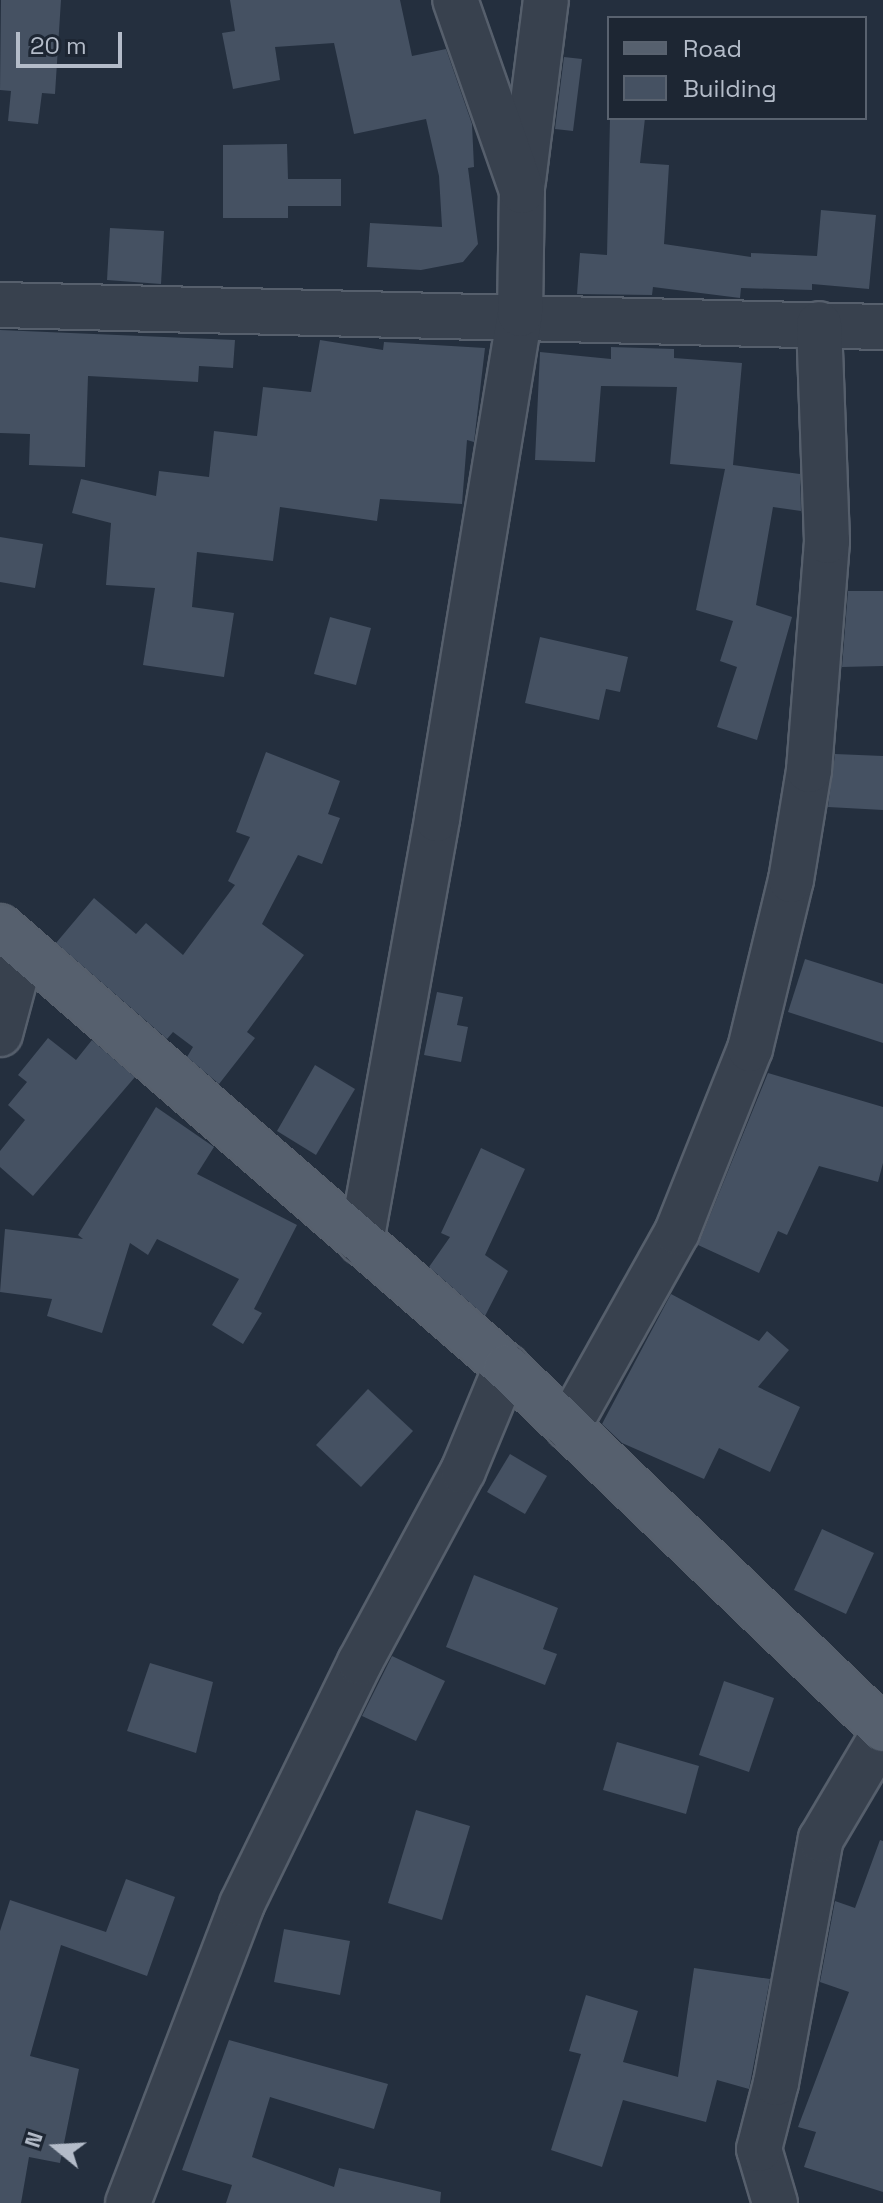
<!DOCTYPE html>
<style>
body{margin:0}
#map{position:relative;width:883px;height:2203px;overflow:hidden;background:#242f3e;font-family:"Space Grotesk",sans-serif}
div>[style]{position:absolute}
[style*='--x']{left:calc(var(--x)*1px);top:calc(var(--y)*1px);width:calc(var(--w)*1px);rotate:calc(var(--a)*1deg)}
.building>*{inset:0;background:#455162}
.roads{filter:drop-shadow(2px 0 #565f6c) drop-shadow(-2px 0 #565f6c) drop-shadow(0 2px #565f6c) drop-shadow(0 -2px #565f6c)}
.minor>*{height:44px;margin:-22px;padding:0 22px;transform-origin:22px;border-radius:22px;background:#38414e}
.major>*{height:44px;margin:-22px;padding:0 22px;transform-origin:22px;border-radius:22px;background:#56606e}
span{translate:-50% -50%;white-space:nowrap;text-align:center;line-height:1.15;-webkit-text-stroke:7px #1d2633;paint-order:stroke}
.legend{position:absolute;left:607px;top:16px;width:260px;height:104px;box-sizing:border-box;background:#1d2633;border:2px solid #59626f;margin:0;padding:10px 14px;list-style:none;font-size:24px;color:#b4bcc9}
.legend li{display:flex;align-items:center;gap:16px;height:40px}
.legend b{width:40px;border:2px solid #59626f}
.north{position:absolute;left:16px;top:2107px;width:80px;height:80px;-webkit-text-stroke:6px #1d2633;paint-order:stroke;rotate:288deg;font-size:22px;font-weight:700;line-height:32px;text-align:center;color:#b4bcc9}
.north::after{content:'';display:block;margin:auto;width:28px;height:36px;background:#b4bcc9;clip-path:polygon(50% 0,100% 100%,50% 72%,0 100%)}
.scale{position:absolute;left:16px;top:32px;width:106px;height:36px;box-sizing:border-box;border:4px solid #b4bcc9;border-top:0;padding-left:10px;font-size:24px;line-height:28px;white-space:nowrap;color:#b4bcc9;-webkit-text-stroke:6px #1d2633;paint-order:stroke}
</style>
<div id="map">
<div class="building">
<i style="clip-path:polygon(1px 0,61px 0,55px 94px,42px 93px,38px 124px,8px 121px,11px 91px,0 90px)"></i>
<i style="clip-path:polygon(230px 0,400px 0,412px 56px,446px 49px,472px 124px,474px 167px,468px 168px,478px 244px,463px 262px,421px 270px,367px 267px,370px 223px,442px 227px,439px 176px,426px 119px,354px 134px,334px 43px,275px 47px,280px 80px,233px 89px,222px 33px,235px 31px)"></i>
<i style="clip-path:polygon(564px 57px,582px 59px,573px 131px,555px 129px)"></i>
<i style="clip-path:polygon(610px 118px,645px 118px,640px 163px,669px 165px,664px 244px,751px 257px,751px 253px,817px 256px,821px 210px,876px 215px,869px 289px,812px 284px,812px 290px,741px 288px,740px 298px,653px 287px,652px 295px,577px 294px,580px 253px,607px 255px)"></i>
<i style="clip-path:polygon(287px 144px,288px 179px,341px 179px,341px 206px,288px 206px,288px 218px,223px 218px,223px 145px)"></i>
<i style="clip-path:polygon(110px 228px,164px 231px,161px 284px,107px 280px)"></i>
<i style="clip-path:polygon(0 330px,235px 340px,233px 368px,199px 366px,198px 382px,88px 376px,85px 467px,29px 465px,30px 434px,0 433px)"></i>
<i style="clip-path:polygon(320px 340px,383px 350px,384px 342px,485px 348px,474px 442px,467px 440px,462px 504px,380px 499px,377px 521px,280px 507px,273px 561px,197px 552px,192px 607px,234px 613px,224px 677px,143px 665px,155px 588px,106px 585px,111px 523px,72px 513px,81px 479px,156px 496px,159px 471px,209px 477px,214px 431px,257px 436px,263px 387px,311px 392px)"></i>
<i style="clip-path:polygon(611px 347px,674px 349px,674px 358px,742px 363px,733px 465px,800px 474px,801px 511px,773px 507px,756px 605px,792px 617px,757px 740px,717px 727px,737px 667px,720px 661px,733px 621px,696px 610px,725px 469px,670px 464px,677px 387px,601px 386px,595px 462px,535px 460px,540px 352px,611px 359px)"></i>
<i style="clip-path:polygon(0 537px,43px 544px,35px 588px,0 582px)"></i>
<i style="clip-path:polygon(848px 591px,883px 591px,883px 666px,842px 667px)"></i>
<i style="clip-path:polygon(330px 617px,371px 628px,356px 685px,314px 674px)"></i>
<i style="clip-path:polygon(540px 637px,628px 657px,620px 692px,606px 689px,599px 720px,525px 703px)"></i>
<i style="clip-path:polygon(266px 752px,340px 781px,328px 814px,340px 818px,322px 864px,298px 855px,262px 924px,304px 955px,247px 1032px,255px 1038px,219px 1084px,187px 1057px,193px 1047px,173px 1032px,167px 1039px,56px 943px,94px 898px,136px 934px,146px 923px,183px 955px,235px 885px,228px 881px,250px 837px,236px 832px)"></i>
<i style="clip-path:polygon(835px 754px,883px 756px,883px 810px,828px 807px)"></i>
<i style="clip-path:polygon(805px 959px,883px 984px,883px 1043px,788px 1012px)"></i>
<i style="clip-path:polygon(437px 992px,463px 997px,457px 1025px,468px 1027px,461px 1062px,424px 1055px)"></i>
<i style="clip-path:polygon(48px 1038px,76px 1060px,92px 1040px,135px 1077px,33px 1196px,0 1167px,0 1151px,25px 1120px,8px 1105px,27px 1082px,18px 1075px)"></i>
<i style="clip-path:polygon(315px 1065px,355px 1089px,316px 1155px,277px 1131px)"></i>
<i style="clip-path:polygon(768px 1073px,883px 1107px,883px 1163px,878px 1182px,819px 1166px,787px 1235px,778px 1231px,759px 1273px,698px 1245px)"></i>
<i style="clip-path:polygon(156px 1107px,214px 1147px,197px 1174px,297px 1225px,254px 1309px,262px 1313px,243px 1344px,212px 1325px,239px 1279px,157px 1239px,148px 1255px,130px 1243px,102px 1333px,47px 1316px,52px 1299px,0 1292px,5px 1229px,83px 1239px,78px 1235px)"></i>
<i style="clip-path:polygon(481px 1148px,525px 1169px,485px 1255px,508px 1271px,485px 1316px,429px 1267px,450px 1237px,441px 1233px)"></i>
<i style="clip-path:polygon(671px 1294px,759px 1341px,767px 1331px,789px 1350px,758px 1387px,800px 1407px,770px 1472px,719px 1448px,704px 1479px,622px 1443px,602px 1424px)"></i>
<i style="clip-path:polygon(368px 1389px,413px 1431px,361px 1487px,316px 1445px)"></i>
<i style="clip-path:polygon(510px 1454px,547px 1476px,525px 1514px,487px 1492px)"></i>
<i style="clip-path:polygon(822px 1529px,874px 1553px,846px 1614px,794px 1590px)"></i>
<i style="clip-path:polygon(474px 1575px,558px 1608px,543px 1649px,557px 1654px,545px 1685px,446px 1647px)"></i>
<i style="clip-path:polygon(392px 1656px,445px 1681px,416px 1741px,362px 1716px)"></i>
<i style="clip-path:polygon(150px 1663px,213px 1682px,196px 1753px,127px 1731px)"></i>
<i style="clip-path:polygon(724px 1681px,774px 1698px,749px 1772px,699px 1755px)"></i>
<i style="clip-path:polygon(617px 1742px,699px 1766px,686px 1814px,603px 1790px)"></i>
<i style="clip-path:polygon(416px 1810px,470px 1826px,442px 1920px,388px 1903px)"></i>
<i style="clip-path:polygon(880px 1840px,883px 1841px,883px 2192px,804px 2167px,816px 2132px,798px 2127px,849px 1992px,820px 1982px,835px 1901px,855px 1908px)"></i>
<i style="clip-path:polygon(126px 1879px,175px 1897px,147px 1976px,61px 1945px,30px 2056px,79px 2069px,60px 2163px,29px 2157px,21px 2203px,0 2203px,0 1931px,10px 1900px,106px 1932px)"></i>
<i style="clip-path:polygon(284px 1929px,350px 1941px,340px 1995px,274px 1982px)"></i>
<i style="clip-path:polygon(694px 1968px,770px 1979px,749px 2089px,717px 2080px,706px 2122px,623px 2100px,602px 2167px,551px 2150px,581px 2054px,569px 2051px,586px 1995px,638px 2011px,623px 2062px,678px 2077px)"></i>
<i style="clip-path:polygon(229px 2040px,388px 2084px,374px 2129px,270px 2097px,252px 2157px,334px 2187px,339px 2168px,441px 2192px,440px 2203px,226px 2203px,232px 2185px,182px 2170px)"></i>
</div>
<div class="roads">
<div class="minor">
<i style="--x:523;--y:181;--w:182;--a:-82.8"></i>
<i style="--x:0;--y:305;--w:883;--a:1.43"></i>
<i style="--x:0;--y:1034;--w:89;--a:-75"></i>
<i style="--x:361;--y:1242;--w:430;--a:-79.8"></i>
<i style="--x:437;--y:819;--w:512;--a:-80.67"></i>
<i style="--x:520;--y:314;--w:123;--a:-89.1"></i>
<i style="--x:522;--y:191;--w:202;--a:-109.3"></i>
<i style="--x:568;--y:1427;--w:223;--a:-60.8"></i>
<i style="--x:677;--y:1232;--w:197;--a:-68.3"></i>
<i style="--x:750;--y:1049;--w:174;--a:-76.4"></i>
<i style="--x:791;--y:880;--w:111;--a:-80.7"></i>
<i style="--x:809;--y:770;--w:230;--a:-85.5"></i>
<i style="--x:827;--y:541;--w:217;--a:-92.1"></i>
<i style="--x:128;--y:2203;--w:320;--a:-69.1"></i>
<i style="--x:242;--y:1904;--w:269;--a:-64"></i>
<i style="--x:360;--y:1662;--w:217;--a:-61.7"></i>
<i style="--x:463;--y:1471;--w:113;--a:-67.5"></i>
<i style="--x:775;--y:2203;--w:56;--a:-106.5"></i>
<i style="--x:759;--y:2149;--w:68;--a:-75.6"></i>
<i style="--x:776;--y:2083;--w:248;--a:-79.6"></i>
<i style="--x:821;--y:1839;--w:122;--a:-59.4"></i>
</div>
<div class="major">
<i style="--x:0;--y:927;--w:671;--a:41.01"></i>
<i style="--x:506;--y:1367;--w:523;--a:43.84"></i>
</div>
</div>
<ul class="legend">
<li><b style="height:10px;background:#56606e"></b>Road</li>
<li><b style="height:22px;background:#455162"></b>Building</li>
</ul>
<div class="north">N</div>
<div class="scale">20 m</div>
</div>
